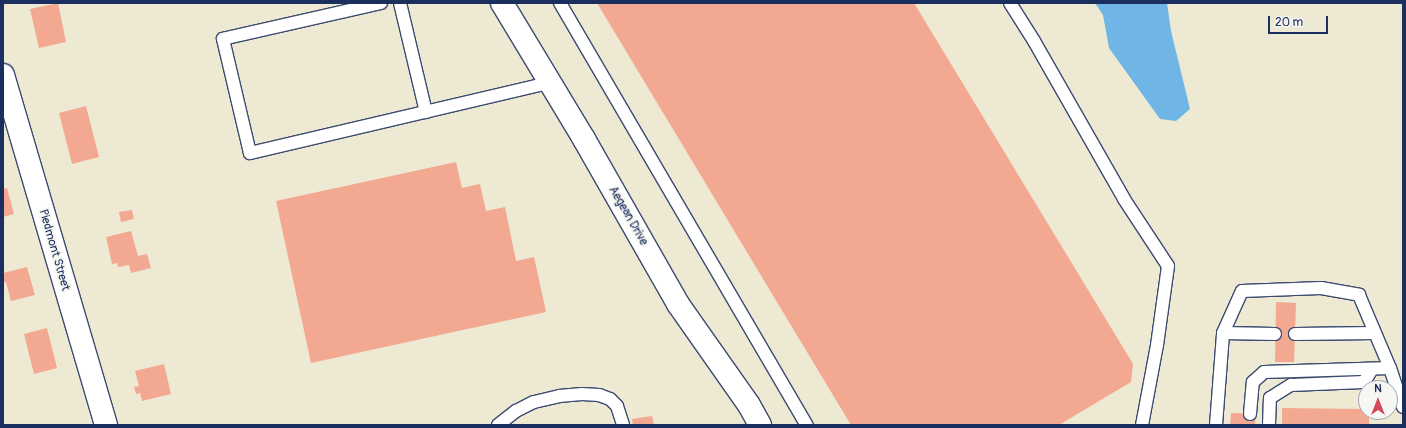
<!DOCTYPE html>
<style>
body{margin:0}
#map{position:relative;width:1406px;height:428px;overflow:hidden;background:#eee9d3;font-family:Pangolin,sans-serif}
div>[style]{position:absolute}
[style*='--x']{left:calc(var(--x)*1px);top:calc(var(--y)*1px);width:calc(var(--w)*1px);rotate:calc(var(--a)*1deg)}
.water>*{inset:0;background:#6fb6e6}
.building>*{inset:0;background:#f3a891}
.roads{filter:drop-shadow(1px 0 #3b4b70) drop-shadow(-1px 0 #3b4b70) drop-shadow(0 1px #3b4b70) drop-shadow(0 -1px #3b4b70)}
.service>*{height:12px;margin:-6px;padding:0 6px;transform-origin:6px;border-radius:6px;background:#fff}
.minor>*{height:22px;margin:-11px;padding:0 11px;transform-origin:11px;border-radius:11px;background:#fff}
span{translate:-50% -50%;white-space:nowrap;text-align:center;line-height:1.15;-webkit-text-stroke:4px #f6f6f2;paint-order:stroke}
.street-label{font-size:12px;color:#1b2f5e}
.frame{position:absolute;inset:0;border:4px solid #1b2f5e;pointer-events:none}
.north{position:absolute;left:1358px;top:380px;width:40px;height:40px;box-sizing:border-box;background:#f6f6f2;border:1px solid #9ea6b7;border-radius:50%;rotate:0deg;font-size:11px;font-weight:700;line-height:16px;text-align:center;color:#1b2f5e}
.north::after{content:'';display:block;margin:auto;width:14px;height:18px;background:#d1495b;clip-path:polygon(50% 0,100% 100%,50% 72%,0 100%)}
.scale{position:absolute;left:1268px;top:16px;width:60px;height:18px;box-sizing:border-box;border:2px solid #1b2f5e;border-top:0;padding-left:5px;font-size:12px;line-height:14px;white-space:nowrap;color:#1b2f5e;-webkit-text-stroke:3px #f6f6f2;paint-order:stroke}
</style>
<div id="map">
<div class="water">
<i style="clip-path:polygon(1095px 3px,1167px 3px,1171px 31px,1190px 109px,1176px 121px,1160px 119px,1109px 48px,1103px 15px)"></i>
</div>
<div class="building">
<i style="clip-path:polygon(58px 3px,66px 42px,39px 48px,30px 9px)"></i>
<i style="clip-path:polygon(597px 3px,914px 3px,1133px 364px,1131px 382px,1059px 425px,851px 425px)"></i>
<i style="clip-path:polygon(86px 106px,99px 157px,72px 164px,59px 113px)"></i>
<i style="clip-path:polygon(456px 162px,462px 188px,480px 184px,486px 211px,505px 207px,516px 261px,534px 257px,546px 312px,311px 363px,276px 201px)"></i>
<i style="clip-path:polygon(7px 188px,14px 214px,3px 217px,3px 189px)"></i>
<i style="clip-path:polygon(132px 210px,134px 219px,121px 222px,119px 212px)"></i>
<i style="clip-path:polygon(131px 231px,138px 256px,147px 254px,151px 268px,131px 273px,129px 265px,118px 267px,117px 263px,112px 264px,106px 237px)"></i>
<i style="clip-path:polygon(27px 267px,35px 295px,11px 301px,6px 282px,3px 282px,3px 273px)"></i>
<i style="clip-path:polygon(1276px 302px,1296px 303px,1294px 362px,1275px 362px)"></i>
<i style="clip-path:polygon(47px 328px,57px 368px,34px 374px,24px 334px)"></i>
<i style="clip-path:polygon(164px 364px,171px 394px,142px 401px,140px 393px,136px 394px,134px 387px,139px 386px,135px 371px)"></i>
<i style="clip-path:polygon(1282px 408px,1366px 409px,1366px 412px,1369px 412px,1369px 425px,1282px 425px)"></i>
<i style="clip-path:polygon(1231px 413px,1256px 414px,1255px 425px,1230px 425px)"></i>
<i style="clip-path:polygon(652px 416px,654px 425px,633px 425px,632px 419px)"></i>
</div>
<div class="roads">
<div class="service">
<i style="--x:381;--y:3;--w:162;--a:167.2"></i>
<i style="--x:223;--y:39;--w:117;--a:76.7"></i>
<i style="--x:250;--y:153;--w:307;--a:-13.2"></i>
<i style="--x:400;--y:3;--w:112;--a:76.6"></i>
<i style="--x:560;--y:3;--w:489;--a:59.7"></i>
<i style="--x:1010;--y:3;--w:45;--a:57.7"></i>
<i style="--x:1034;--y:41;--w:182;--a:60.3"></i>
<i style="--x:1124;--y:199;--w:80;--a:56.7"></i>
<i style="--x:1168;--y:266;--w:80;--a:97.9"></i>
<i style="--x:1157;--y:345;--w:81;--a:100.6"></i>
<i style="--x:1223;--y:333;--w:52;--a:1.1"></i>
<i style="--x:1295;--y:334;--w:80;--a:-0.7"></i>
<i style="--x:1250;--y:414;--w:32;--a:-85"></i>
<i style="--x:1253;--y:382;--w:15;--a:-42"></i>
<i style="--x:1264;--y:372;--w:126;--a:-1.8"></i>
<i style="--x:498;--y:425;--w:23;--a:-38"></i>
<i style="--x:516;--y:411;--w:20;--a:-27"></i>
<i style="--x:534;--y:402;--w:26;--a:-13"></i>
<i style="--x:559;--y:396;--w:23;--a:-5"></i>
<i style="--x:582;--y:394;--w:17;--a:3"></i>
<i style="--x:599;--y:395;--w:12;--a:20"></i>
<i style="--x:610;--y:399;--w:10;--a:45"></i>
<i style="--x:617;--y:406;--w:20;--a:72"></i>
<i style="--x:1216;--y:425;--w:92;--a:-85.6"></i>
<i style="--x:1223;--y:333;--w:46;--a:-65.7"></i>
<i style="--x:1242;--y:291;--w:79;--a:-2.2"></i>
<i style="--x:1321;--y:288;--w:39;--a:10"></i>
<i style="--x:1359;--y:295;--w:79;--a:67"></i>
<i style="--x:1390;--y:368;--w:41;--a:71.6"></i>
<i style="--x:1269;--y:425;--w:27;--a:-88"></i>
<i style="--x:1270;--y:398;--w:25;--a:-32"></i>
<i style="--x:1291;--y:385;--w:73;--a:-2.4"></i>
<i style="--x:1364;--y:382;--w:15;--a:-58"></i>
</div>
<div class="minor">
<i style="--x:502;--y:3;--w:159;--a:58.9"></i>
<i style="--x:584;--y:139;--w:190;--a:60.3"></i>
<i style="--x:678;--y:304;--w:123;--a:54.9"></i>
<i style="--x:749;--y:405;--w:23;--a:61"></i>
<i style="--x:3;--y:75;--w:365;--a:73.6"></i>
</div>
</div>
<div class="street-label">
<span style="left:628px;top:216px;rotate:60deg">Aegean Drive</span>
<span style="left:54px;top:250px;rotate:74deg">Piedmont Street</span>
</div>
<div class="frame"></div>
<div class="north">N</div>
<div class="scale">20 m</div>
</div>
